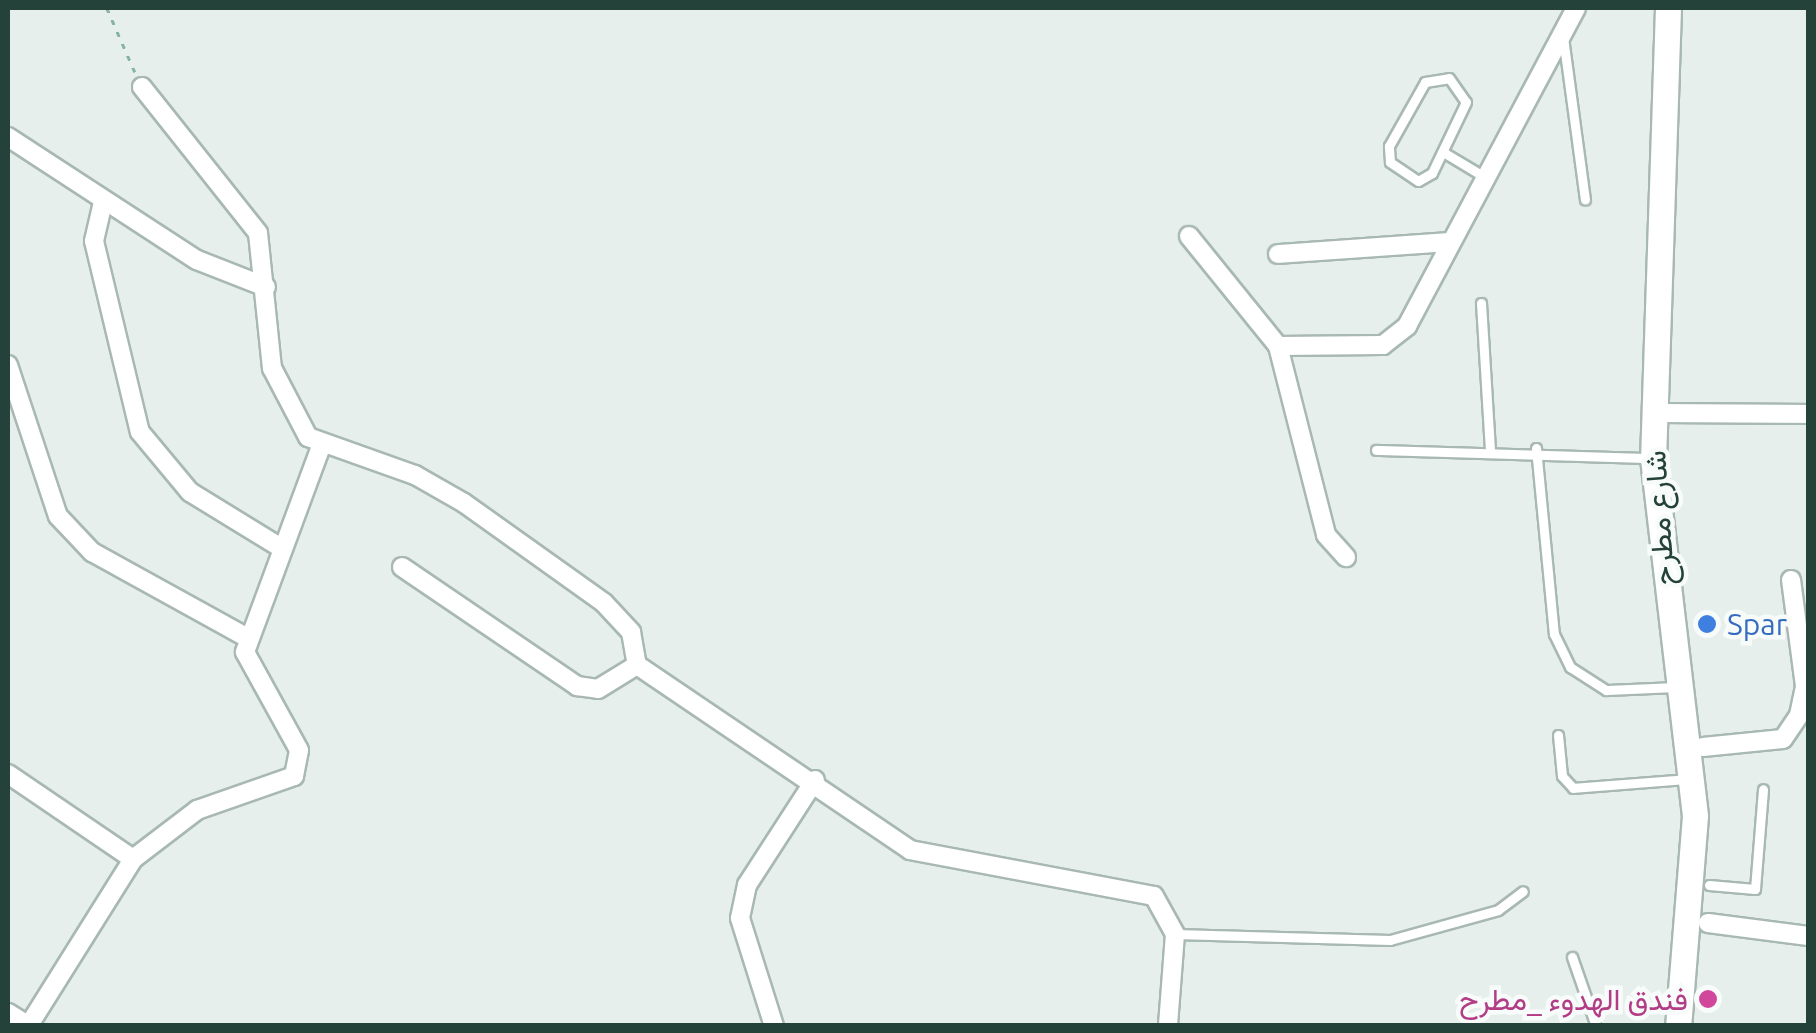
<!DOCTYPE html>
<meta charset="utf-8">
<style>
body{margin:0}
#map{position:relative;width:1816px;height:1033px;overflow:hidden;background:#e6efeb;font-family:Ubuntu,Vazirmatn,sans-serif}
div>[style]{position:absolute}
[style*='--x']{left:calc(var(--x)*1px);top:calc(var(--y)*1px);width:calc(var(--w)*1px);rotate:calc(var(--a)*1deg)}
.path>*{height:2.5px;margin-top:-1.25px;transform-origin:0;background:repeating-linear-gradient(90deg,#86b3a5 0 5px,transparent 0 13px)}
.roads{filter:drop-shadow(2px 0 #a8b8b2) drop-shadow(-2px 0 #a8b8b2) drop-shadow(0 2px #a8b8b2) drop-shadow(0 -2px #a8b8b2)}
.lane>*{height:9px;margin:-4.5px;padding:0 4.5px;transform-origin:4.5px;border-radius:4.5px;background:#fff}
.street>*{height:18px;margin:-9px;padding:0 9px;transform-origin:9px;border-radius:9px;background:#fff}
.secondary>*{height:25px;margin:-12.5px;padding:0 12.5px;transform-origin:12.5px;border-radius:12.5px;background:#fff}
.dots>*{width:28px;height:28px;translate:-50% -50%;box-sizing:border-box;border:5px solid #f7fbf9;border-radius:50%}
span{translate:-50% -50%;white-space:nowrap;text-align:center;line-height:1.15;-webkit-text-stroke:9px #f7fbf9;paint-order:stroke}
.street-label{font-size:30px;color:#24423a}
.shop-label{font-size:30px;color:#366cbe}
.left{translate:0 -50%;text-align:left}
.hotel-label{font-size:30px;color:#b23c85}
.right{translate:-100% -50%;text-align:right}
.frame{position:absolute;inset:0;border:10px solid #24423a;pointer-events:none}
</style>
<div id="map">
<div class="path">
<i style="--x:107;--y:8;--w:70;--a:66.4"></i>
</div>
<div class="roads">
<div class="lane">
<i style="--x:1563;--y:37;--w:164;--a:82.3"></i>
<i style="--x:1449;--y:78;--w:29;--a:55"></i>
<i style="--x:1466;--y:102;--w:79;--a:115.6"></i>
<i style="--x:1432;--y:173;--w:16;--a:150"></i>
<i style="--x:1418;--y:181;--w:34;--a:-146"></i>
<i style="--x:1390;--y:162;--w:16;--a:-94"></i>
<i style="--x:1389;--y:146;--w:73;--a:-60.6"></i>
<i style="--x:1425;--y:82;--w:24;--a:-9"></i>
<i style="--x:1443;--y:152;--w:47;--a:31"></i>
<i style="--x:1481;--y:303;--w:146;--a:86.5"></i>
<i style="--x:1536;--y:448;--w:187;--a:84.5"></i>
<i style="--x:1554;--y:634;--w:37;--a:64"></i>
<i style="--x:1570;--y:667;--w:43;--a:32.6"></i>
<i style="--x:1606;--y:690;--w:71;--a:-2.4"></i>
<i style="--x:1376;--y:450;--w:274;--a:1.7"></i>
<i style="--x:1558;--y:735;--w:41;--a:84.4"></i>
<i style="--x:1562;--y:776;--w:16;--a:47"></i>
<i style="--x:1573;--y:788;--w:115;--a:-4.5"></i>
<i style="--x:1709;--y:885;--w:46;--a:5"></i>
<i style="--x:1755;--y:889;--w:100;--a:-85.4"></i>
<i style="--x:1175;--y:934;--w:215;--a:1.6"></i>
<i style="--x:1390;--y:940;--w:112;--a:-15.5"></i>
<i style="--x:1498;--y:910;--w:31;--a:-37"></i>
<i style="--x:1572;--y:957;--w:73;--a:70.8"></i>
</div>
<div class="street">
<i style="--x:142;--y:87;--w:186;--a:51.5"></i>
<i style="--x:258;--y:233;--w:136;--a:84.1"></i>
<i style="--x:272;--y:368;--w:78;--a:62.4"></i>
<i style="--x:308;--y:437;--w:114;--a:19.6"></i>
<i style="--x:415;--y:475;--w:56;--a:29.7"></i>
<i style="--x:464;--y:503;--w:172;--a:35.5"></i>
<i style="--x:604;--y:603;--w:40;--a:47"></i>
<i style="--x:631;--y:632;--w:34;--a:80"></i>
<i style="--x:637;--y:665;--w:330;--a:34.1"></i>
<i style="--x:910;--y:850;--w:248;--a:10.7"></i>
<i style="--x:1154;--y:896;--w:43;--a:61.1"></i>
<i style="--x:1175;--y:934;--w:92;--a:94.4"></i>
<i style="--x:8;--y:137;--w:225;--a:33.1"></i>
<i style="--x:197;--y:260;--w:74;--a:21.4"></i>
<i style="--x:103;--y:202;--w:40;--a:103"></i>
<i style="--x:94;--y:241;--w:196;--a:76.5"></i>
<i style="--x:140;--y:432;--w:78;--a:50.2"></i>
<i style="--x:190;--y:492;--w:103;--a:31.5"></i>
<i style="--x:1189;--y:236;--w:141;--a:51"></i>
<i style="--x:1278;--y:346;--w:195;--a:75.7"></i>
<i style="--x:1326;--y:535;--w:30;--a:48"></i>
<i style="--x:1278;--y:254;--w:170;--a:-4"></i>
<i style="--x:1278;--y:346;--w:105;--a:-0.5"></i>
<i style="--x:1383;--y:345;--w:31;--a:-38"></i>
<i style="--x:1407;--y:326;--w:360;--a:-62"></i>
<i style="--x:8;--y:365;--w:159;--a:71.7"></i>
<i style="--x:58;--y:516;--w:50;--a:46.6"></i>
<i style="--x:92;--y:552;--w:176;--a:28.9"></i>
<i style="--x:1668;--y:413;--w:140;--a:0.4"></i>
<i style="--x:402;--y:567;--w:212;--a:34.2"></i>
<i style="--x:577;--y:686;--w:21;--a:8"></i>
<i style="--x:598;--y:689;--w:46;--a:-31.6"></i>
<i style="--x:1703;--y:747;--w:80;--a:-5.7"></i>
<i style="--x:1783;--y:739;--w:29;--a:-56"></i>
<i style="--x:1799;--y:715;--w:30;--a:-78"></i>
<i style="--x:1805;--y:686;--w:107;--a:-97.5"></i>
<i style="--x:8;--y:774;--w:151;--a:34.2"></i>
<i style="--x:1708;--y:923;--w:101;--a:7.4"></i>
<i style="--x:8;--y:1013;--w:25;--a:32"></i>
<i style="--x:29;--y:1025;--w:196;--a:-57.9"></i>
<i style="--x:133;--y:859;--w:81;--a:-37.4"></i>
<i style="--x:197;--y:810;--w:103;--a:-19.3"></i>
<i style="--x:294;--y:776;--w:26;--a:-79"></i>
<i style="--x:299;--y:750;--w:112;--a:-118.9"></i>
<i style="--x:245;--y:652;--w:220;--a:-69.7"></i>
<i style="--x:774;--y:1026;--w:113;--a:-107.5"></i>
<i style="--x:740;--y:918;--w:34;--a:-78"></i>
<i style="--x:747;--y:885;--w:125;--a:-57.1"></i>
</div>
<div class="secondary">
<i style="--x:1668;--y:8;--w:450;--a:91.9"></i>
<i style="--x:1653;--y:458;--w:360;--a:83.3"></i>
<i style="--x:1695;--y:816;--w:211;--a:94.6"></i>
</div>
</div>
<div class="dots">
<i style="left:1707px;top:624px;background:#3f7fe0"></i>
<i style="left:1708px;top:999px;background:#d1479c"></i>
</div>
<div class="street-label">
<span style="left:1659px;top:518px;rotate:-94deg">شارع مطرح</span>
</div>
<div class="shop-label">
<span class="left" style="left:1727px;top:624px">Spar</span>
</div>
<div class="hotel-label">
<span class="right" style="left:1688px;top:999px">فندق الهدوء _مطرح</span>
</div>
<div class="frame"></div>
</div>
